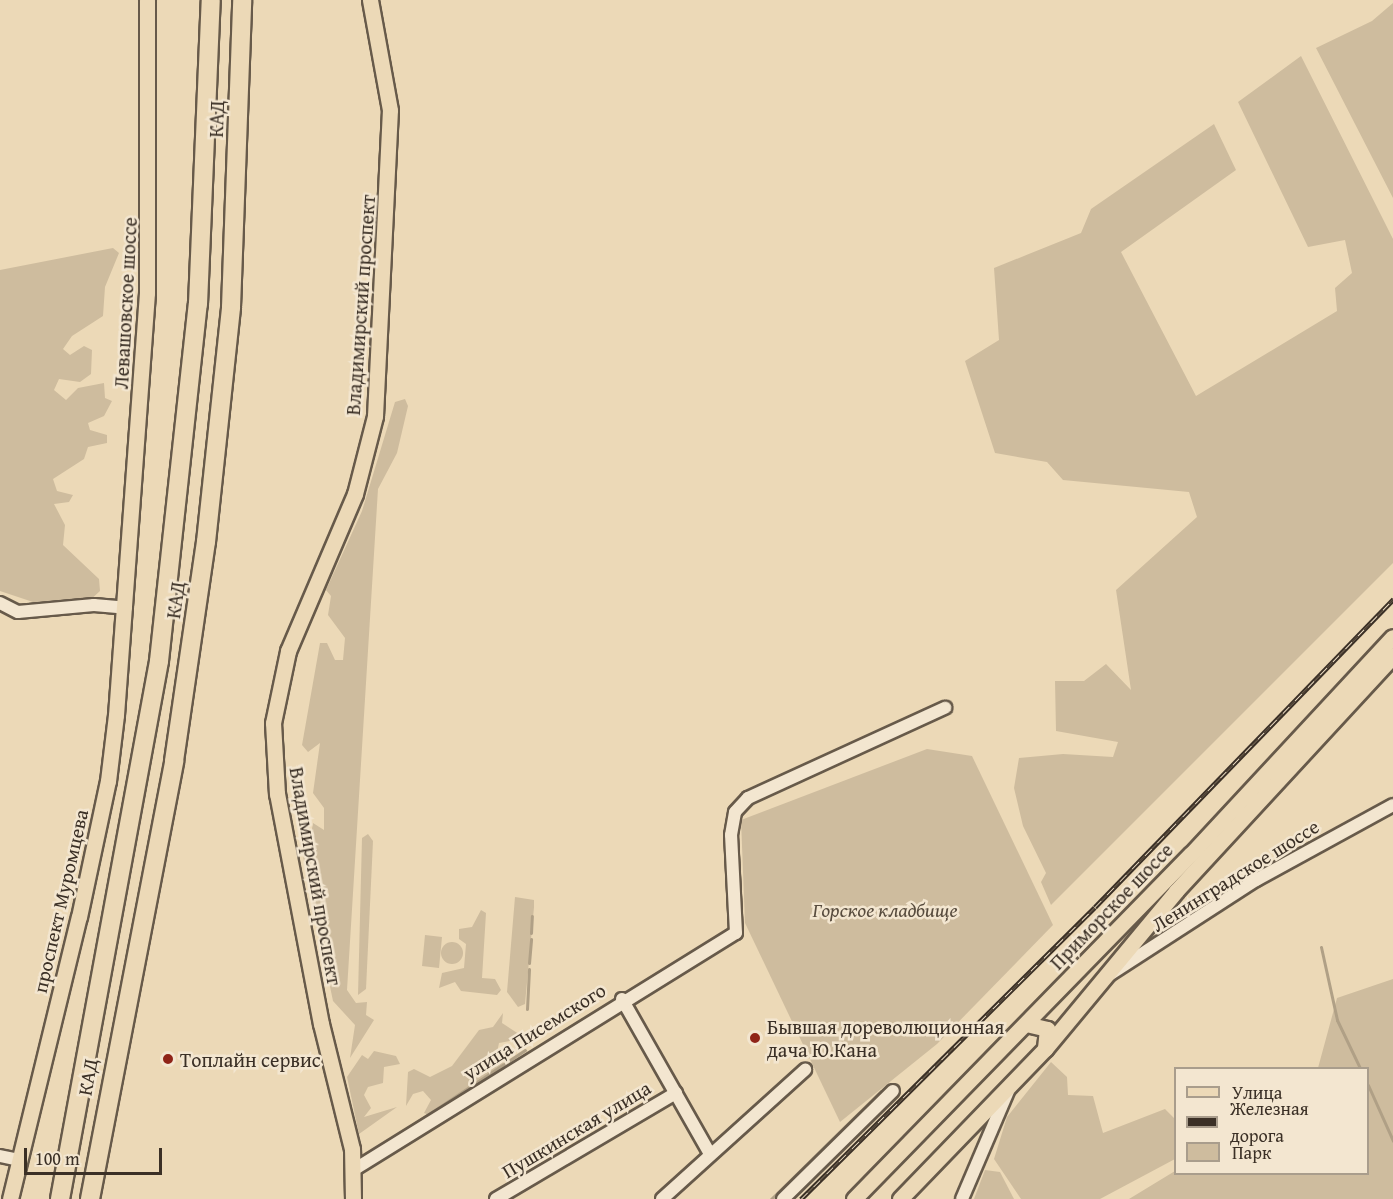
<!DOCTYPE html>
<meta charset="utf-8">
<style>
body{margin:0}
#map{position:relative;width:1393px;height:1199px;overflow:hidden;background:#ecd9b7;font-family:"Gentium Book Plus",serif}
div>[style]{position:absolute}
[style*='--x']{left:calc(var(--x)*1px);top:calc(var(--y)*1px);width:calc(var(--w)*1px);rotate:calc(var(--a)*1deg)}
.green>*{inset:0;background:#cebc9e}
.round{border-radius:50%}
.stream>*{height:3px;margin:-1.5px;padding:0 1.5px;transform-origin:1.5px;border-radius:1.5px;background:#b0a086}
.roads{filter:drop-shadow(2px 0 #675a4a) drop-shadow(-2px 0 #675a4a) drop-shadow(0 2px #675a4a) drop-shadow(0 -2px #675a4a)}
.minor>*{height:12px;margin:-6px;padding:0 6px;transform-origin:6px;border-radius:6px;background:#f3e6d0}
.major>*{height:15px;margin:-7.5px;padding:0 7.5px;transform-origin:7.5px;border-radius:7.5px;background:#ecd9b7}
.highway>*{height:18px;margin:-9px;padding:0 9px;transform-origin:9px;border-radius:9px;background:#ecd9b7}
.rail>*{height:5px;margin-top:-2.5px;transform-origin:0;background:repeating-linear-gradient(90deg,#f3e6d0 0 9px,#3b3026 0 18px);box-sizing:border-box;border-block:2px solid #3b3026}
.dots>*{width:16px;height:16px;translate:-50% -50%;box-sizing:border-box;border:3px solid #f3e6d0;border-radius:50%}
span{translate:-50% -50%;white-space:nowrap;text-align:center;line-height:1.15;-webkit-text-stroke:5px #f3e6d0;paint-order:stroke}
.street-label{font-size:20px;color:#3b3026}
.park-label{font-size:20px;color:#584c3e;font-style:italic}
.poi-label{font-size:20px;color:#3b3026}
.left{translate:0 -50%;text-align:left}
.legend{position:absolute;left:1174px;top:1067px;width:195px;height:108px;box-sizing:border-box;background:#f3e6d0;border:2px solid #a99d8c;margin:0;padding:8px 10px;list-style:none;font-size:18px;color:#3b3026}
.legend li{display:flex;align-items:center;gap:12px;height:30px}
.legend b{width:30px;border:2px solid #a99d8c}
.scale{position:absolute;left:24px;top:1148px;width:138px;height:27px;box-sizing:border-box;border:3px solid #3b3026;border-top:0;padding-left:8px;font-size:18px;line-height:21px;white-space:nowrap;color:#3b3026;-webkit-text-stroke:4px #f3e6d0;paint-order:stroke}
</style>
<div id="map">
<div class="green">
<i style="clip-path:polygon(1393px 3px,1393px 198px,1316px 48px,1372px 21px)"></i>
<i style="clip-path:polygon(1301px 56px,1393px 239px,1393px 563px,1051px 905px,1041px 882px,1046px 873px,1023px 826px,1014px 788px,1019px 758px,1063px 754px,1113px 757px,1118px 742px,1056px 731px,1055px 681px,1084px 681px,1106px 664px,1131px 690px,1116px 590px,1197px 517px,1189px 492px,1063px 480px,1047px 462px,995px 453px,965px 361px,999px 340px,994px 268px,1081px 233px,1091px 209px,1214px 124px,1236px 170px,1121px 252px,1196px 396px,1337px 311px,1335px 288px,1352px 273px,1345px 240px,1308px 247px,1238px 102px)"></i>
<i style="clip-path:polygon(113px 248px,119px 253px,105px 287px,103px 316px,72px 336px,63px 349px,70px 355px,84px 346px,92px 350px,91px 374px,80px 382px,59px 379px,54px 390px,66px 400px,78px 388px,104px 383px,105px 398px,112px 401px,104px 416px,88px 423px,90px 430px,107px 435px,107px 443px,88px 447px,84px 459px,53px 479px,57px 491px,73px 495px,69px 502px,54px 504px,65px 525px,63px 545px,99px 579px,100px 591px,88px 602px,42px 605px,0 591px,0 270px)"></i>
<i style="clip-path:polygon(405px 399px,408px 406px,397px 453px,378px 489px,347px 990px,356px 1003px,367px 1002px,366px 1015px,374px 1020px,350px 1058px,355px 1025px,333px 1001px,300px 842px,310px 840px,313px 823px,324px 830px,324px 808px,313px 793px,320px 743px,308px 752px,302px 745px,320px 643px,327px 643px,335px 660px,343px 660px,345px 638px,328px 615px,331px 596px,326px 590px,362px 511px,395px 402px)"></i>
<i style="clip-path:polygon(927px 749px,972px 756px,1053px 925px,937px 1044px,840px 1122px,745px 923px,741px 820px)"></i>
<i style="clip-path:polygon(368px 834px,373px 841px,366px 989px,358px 995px,362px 838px)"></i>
<i style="clip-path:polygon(515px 897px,534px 900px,534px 907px,525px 1004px,518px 1007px,507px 992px)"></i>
<i style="clip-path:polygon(481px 910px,486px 913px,482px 978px,495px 979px,501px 990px,497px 995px,461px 991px,455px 982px,439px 988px,442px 973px,464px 968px,466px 944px,459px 939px,459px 929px,472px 927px)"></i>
<i style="clip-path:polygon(425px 935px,442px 937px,439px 968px,422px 966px)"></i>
<i class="round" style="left:441px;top:942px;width:22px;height:22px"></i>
<i style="clip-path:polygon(1393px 979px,1393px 1199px,1129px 1199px,1175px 1171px,1368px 1174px,1368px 1068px,1318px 1068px,1337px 998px)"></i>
<i style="clip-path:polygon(503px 1013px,502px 1023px,525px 1038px,499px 1043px,495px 1062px,503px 1060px,504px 1068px,429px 1115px,424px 1113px,431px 1100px,423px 1091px,413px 1094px,406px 1106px,408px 1072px,414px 1069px,430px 1077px,452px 1066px,479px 1030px,493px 1027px)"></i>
<i style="clip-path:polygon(374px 1051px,396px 1056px,400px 1064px,384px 1067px,383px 1083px,368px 1087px,364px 1095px,371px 1108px,364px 1117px,397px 1107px,359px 1134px,347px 1077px,362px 1055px,368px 1059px)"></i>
<i style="clip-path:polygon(1051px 1062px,1067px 1077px,1068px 1095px,1093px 1096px,1103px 1133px,1165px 1109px,1175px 1119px,1175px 1159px,1100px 1199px,1021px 1199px,994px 1159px,1007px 1117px)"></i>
<i style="clip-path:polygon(985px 1170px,1000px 1172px,1014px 1199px,974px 1199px)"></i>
</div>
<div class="stream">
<i style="--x:531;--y:933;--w:17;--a:-87"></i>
<i style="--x:1321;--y:947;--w:75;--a:77.6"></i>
<i style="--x:1337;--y:1020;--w:53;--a:64.4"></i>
<i style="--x:529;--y:963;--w:24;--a:-85"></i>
<i style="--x:527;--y:1009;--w:40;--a:-87.1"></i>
<i style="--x:1368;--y:1085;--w:61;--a:65.9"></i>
<i style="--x:385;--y:1143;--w:168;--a:-33.6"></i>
<i style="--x:771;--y:1199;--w:154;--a:-44.5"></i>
</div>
<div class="roads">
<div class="minor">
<i style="--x:0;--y:603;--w:20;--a:27"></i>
<i style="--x:18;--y:612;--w:76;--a:-5.3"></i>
<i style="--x:94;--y:605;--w:32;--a:5"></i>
<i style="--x:1106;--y:977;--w:179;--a:-32.9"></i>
<i style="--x:1256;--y:880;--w:156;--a:-28.7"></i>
<i style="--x:622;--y:999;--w:176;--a:60.4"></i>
<i style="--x:0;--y:1156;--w:19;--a:12"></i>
<i style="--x:355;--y:1169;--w:448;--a:-31.8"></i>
<i style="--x:736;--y:933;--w:98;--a:-92.9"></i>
<i style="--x:731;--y:835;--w:23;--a:-80"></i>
<i style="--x:735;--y:812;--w:19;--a:-47"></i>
<i style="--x:748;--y:798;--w:217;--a:-24.6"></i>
<i style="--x:496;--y:1199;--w:209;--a:-30.5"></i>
<i style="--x:662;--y:1199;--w:193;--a:-42.1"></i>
<i style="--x:783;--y:1199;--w:154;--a:-44.5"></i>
<i style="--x:962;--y:1199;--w:117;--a:-66.9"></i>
</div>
<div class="major">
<i style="--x:1026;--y:1024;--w:22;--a:13"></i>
<i style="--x:1047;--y:1029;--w:20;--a:96"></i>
<i style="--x:10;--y:1199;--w:290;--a:-76.3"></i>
<i style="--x:79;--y:917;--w:139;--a:-78"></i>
<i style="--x:108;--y:781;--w:66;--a:-83.1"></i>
<i style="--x:116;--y:715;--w:423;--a:-85.8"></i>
<i style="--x:147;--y:293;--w:293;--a:-90"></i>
<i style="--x:353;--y:1199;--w:50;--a:-91.1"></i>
<i style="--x:352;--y:1149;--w:129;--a:-103.9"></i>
<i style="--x:321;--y:1024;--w:234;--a:-100.8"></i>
<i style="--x:277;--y:794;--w:71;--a:-93.2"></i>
<i style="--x:273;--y:723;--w:74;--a:-78.2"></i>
<i style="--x:288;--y:651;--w:171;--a:-66.9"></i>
<i style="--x:355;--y:494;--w:81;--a:-75.6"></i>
<i style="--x:375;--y:416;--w:306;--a:-87.2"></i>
<i style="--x:390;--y:110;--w:112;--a:-100.3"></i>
<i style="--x:854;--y:1199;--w:482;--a:-45.7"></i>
<i style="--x:1191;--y:854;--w:296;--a:-47.1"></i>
<i style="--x:900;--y:1199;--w:209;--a:-46"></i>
<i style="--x:1045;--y:1049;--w:205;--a:-50.3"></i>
<i style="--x:1176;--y:891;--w:320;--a:-47.3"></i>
</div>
<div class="highway">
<i style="--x:60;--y:1199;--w:547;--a:-79.57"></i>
<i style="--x:159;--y:661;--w:359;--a:-83.8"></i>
<i style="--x:198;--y:304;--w:304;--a:-87.6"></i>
<i style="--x:90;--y:1199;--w:446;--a:-79.1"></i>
<i style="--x:174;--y:761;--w:221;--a:-81.7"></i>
<i style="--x:206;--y:542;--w:236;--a:-83.9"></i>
<i style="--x:231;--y:307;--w:307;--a:-87.9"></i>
</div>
</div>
<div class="rail">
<i style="--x:801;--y:1199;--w:414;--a:-44.8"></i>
<i style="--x:1095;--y:907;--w:429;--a:-45.9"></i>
</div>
<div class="dots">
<i style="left:755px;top:1038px;background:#8f2418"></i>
<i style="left:168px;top:1059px;background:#8f2418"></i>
</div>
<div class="street-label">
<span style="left:216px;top:119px;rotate:-88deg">КАД</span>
<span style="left:125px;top:303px;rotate:-87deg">Левашовское шоссе</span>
<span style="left:360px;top:305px;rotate:-86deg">Владимирский проспект</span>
<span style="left:175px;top:600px;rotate:-82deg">КАД</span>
<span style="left:1235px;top:875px;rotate:-32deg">Ленинградское шоссе</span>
<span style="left:316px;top:876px;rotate:80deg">Владимирский проспект</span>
<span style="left:60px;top:901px;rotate:-77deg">проспект Муромцева</span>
<span style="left:1111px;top:906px;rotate:-46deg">Приморское шоссе</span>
<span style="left:534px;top:1031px;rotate:-32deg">улица Писемского</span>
<span style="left:87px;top:1077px;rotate:-80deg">КАД</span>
<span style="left:576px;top:1129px;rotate:-31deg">Пушкинская улица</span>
</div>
<div class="park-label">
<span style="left:885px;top:909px">Горское кладбище</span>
</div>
<div class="poi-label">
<span class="left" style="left:767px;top:1038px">Бывшая дореволюционная<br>дача Ю.Кана</span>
<span class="left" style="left:180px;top:1059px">Топлайн сервис</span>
</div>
<ul class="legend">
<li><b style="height:8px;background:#ecd9b7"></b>Улица</li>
<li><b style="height:8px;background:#3b3026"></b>Железная дорога</li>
<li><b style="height:16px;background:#cebc9e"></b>Парк</li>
</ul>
<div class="scale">100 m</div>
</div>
